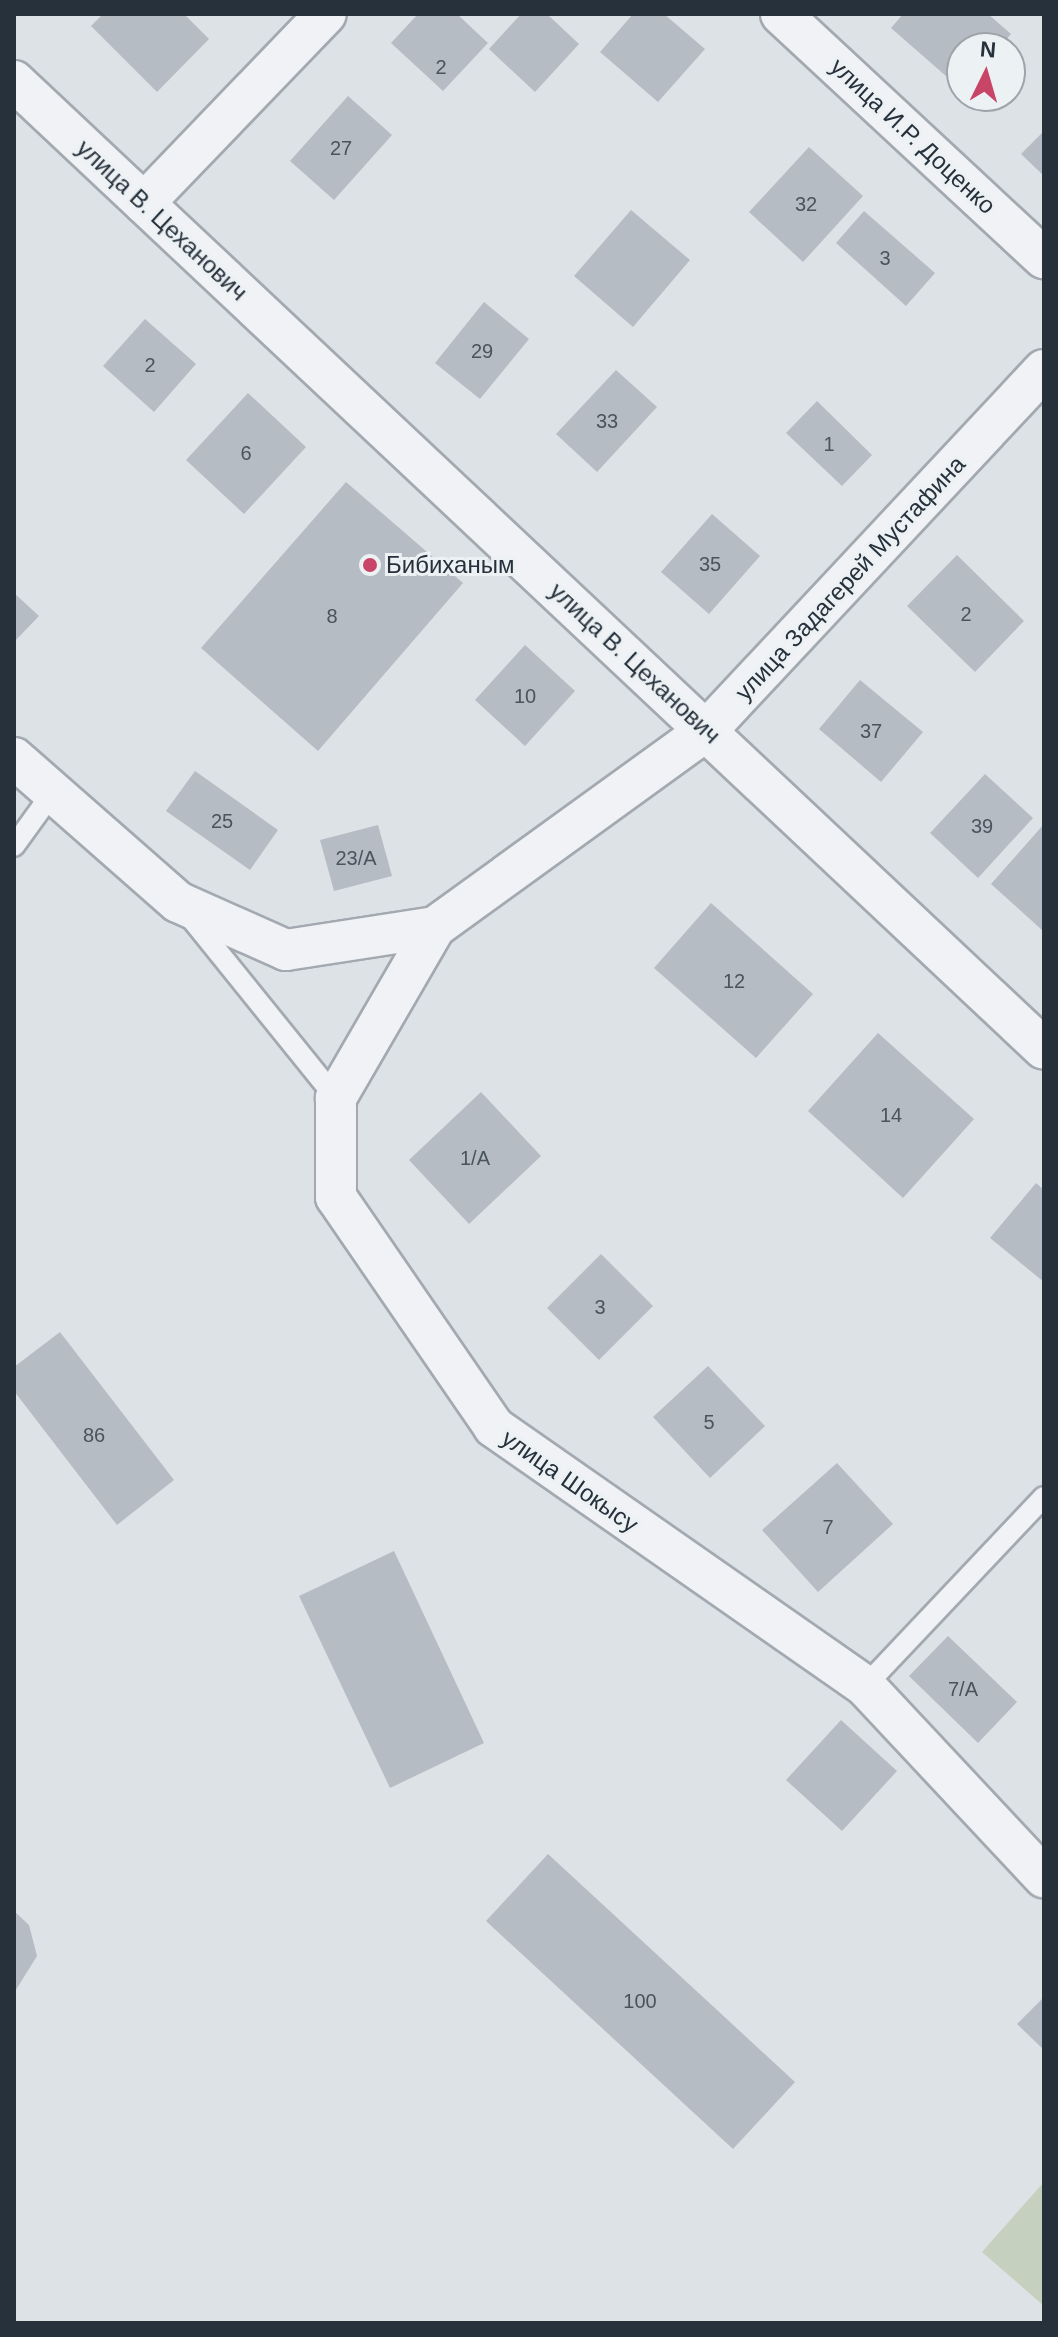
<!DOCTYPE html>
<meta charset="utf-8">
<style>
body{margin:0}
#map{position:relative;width:1058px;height:2337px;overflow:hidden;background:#dde2e6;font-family:Arial,sans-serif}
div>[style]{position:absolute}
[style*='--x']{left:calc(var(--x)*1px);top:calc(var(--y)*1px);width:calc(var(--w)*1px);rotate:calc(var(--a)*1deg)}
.green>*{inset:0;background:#c5d0be}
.building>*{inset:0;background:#b5bcc3}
.roads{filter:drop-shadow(2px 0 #a3a9b0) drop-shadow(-2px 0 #a3a9b0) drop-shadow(0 2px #a3a9b0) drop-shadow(0 -2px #a3a9b0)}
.service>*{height:20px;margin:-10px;padding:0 10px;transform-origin:10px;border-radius:10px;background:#f0f2f5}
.minor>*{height:40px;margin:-20px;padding:0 20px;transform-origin:20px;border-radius:20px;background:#f0f2f5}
.dots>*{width:22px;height:22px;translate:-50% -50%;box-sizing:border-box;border:4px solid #ecf1f4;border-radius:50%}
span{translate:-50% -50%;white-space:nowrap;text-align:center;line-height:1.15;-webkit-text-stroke:6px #ecf1f4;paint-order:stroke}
.number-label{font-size:20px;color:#4a545e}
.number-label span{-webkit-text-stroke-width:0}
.street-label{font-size:24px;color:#27313c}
.poi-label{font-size:24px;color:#27313c}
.left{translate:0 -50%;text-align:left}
.frame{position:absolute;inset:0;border:16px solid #27313c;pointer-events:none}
.north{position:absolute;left:946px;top:32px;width:80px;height:80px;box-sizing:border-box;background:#ecf1f4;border:2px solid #9da4aa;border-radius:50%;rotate:5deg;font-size:22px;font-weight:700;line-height:32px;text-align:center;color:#27313c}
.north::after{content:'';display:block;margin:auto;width:28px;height:36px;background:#c94568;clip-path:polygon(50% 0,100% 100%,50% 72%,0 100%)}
</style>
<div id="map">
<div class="green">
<i style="clip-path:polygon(1044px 2182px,1044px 2306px,982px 2252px)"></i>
</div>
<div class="building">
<i style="clip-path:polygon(103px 14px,184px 14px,209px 39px,157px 92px,91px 26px)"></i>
<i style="clip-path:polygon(418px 14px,457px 14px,488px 43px,443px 91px,391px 43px)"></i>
<i style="clip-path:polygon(521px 14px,547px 14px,579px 44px,535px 92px,489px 49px)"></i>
<i style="clip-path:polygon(633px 14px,664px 14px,705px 49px,658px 102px,600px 52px)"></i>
<i style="clip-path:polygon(903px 14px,988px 14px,1011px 34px,999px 48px,962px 48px,962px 90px,891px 28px)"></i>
<i style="clip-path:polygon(348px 96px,392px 135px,334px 200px,290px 161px)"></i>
<i style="clip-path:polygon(1044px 131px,1044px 176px,1021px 154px)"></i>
<i style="clip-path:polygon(809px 147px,863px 196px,803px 262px,749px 212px)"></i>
<i style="clip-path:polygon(631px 210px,690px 260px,633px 327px,574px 276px)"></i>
<i style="clip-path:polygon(864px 211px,935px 273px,906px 306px,836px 243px)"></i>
<i style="clip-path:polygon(484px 302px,529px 339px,480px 399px,435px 363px)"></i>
<i style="clip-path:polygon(145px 319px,196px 364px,154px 412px,103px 366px)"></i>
<i style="clip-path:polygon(616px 370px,657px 407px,597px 472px,556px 434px)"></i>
<i style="clip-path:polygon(248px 393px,306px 447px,244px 514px,186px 460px)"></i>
<i style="clip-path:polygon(817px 401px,872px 455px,842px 486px,786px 433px)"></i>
<i style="clip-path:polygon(346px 482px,463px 583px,318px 751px,201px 648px)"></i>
<i style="clip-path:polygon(712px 514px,760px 556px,709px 614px,661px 572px)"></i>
<i style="clip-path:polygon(957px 555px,1024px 621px,975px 672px,907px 606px)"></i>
<i style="clip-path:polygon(14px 593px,39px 616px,14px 642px)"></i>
<i style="clip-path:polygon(525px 645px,575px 691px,525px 746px,475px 700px)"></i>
<i style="clip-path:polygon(860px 680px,923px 732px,881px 782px,819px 729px)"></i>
<i style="clip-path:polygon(195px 771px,278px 830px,250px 870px,166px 811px)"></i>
<i style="clip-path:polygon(985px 774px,1033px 818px,978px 878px,930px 833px)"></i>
<i style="clip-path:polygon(1044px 824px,1044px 928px,1042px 930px,991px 884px)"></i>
<i style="clip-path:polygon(378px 825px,392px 876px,334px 891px,320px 840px)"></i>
<i style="clip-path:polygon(711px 903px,813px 994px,756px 1058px,654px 968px)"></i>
<i style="clip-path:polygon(878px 1033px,974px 1119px,903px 1198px,808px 1111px)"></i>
<i style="clip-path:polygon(481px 1092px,541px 1156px,469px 1224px,409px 1160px)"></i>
<i style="clip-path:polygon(1036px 1183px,1044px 1190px,1044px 1282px,990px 1238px)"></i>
<i style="clip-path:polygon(601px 1254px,653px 1306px,599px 1360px,547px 1308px)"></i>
<i style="clip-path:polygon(60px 1332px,174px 1480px,117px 1525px,14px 1391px,14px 1367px)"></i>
<i style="clip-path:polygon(708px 1366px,765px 1426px,710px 1478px,653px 1417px)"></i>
<i style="clip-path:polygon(837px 1463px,893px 1524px,818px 1592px,762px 1530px)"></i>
<i style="clip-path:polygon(394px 1551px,484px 1743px,390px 1788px,299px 1596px)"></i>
<i style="clip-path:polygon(948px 1636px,1017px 1702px,978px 1743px,909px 1676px)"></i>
<i style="clip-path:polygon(841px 1720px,897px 1771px,842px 1831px,786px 1780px)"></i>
<i style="clip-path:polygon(548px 1854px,795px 2082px,733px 2149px,486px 1921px)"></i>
<i style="clip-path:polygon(14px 1911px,29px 1925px,37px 1956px,14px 1993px)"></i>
<i style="clip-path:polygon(1044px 1997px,1044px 2050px,1017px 2024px)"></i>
</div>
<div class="roads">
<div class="service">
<i style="--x:14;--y:846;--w:67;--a:-54.2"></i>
<i style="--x:190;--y:917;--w:233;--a:51.1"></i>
<i style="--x:865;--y:1686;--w:260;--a:-46.6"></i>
</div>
<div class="minor">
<i style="--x:781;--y:14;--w:359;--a:42.9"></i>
<i style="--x:14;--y:81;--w:1413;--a:43.22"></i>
<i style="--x:144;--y:203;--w:262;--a:-46.1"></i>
<i style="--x:14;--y:758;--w:218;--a:41.3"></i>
<i style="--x:178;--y:902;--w:118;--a:24"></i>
<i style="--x:286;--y:950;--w:151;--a:-8.8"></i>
<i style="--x:435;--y:927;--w:336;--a:-35.9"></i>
<i style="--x:707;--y:730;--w:493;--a:-46.9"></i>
<i style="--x:435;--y:927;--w:198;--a:120.1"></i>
<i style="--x:336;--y:1098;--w:99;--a:90"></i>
<i style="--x:336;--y:1197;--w:279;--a:55.5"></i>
<i style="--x:494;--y:1427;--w:452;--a:34.9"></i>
<i style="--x:865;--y:1686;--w:262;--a:46.9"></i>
</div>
</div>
<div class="dots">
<i style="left:370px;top:565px;background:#c94568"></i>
</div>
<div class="number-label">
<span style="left:441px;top:67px">2</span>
<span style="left:341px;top:148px">27</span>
<span style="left:806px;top:204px">32</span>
<span style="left:885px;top:258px">3</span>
<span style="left:482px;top:351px">29</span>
<span style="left:150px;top:365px">2</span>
<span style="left:607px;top:421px">33</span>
<span style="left:829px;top:444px">1</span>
<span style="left:246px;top:453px">6</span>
<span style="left:710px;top:564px">35</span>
<span style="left:966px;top:614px">2</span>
<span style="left:332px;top:616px">8</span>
<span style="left:525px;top:696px">10</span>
<span style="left:871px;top:731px">37</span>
<span style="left:222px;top:821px">25</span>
<span style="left:982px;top:826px">39</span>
<span style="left:356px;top:858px">23/А</span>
<span style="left:734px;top:981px">12</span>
<span style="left:891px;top:1115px">14</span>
<span style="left:475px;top:1158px">1/А</span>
<span style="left:600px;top:1307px">3</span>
<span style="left:709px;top:1422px">5</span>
<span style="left:94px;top:1435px">86</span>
<span style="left:828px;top:1527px">7</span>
<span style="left:963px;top:1689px">7/А</span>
<span style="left:640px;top:2001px">100</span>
</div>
<div class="street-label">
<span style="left:913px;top:136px;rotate:43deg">улица И.Р. Доценко</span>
<span style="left:162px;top:220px;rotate:43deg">улица В. Цеханович</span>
<span style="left:850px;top:578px;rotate:-47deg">улица Задагерей Мустафина</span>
<span style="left:635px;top:663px;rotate:43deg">улица В. Цеханович</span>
<span style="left:570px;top:1481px;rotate:35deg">улица Шокысу</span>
</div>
<div class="poi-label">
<span class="left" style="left:386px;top:565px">Бибиханым</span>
</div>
<div class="frame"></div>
<div class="north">N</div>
</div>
